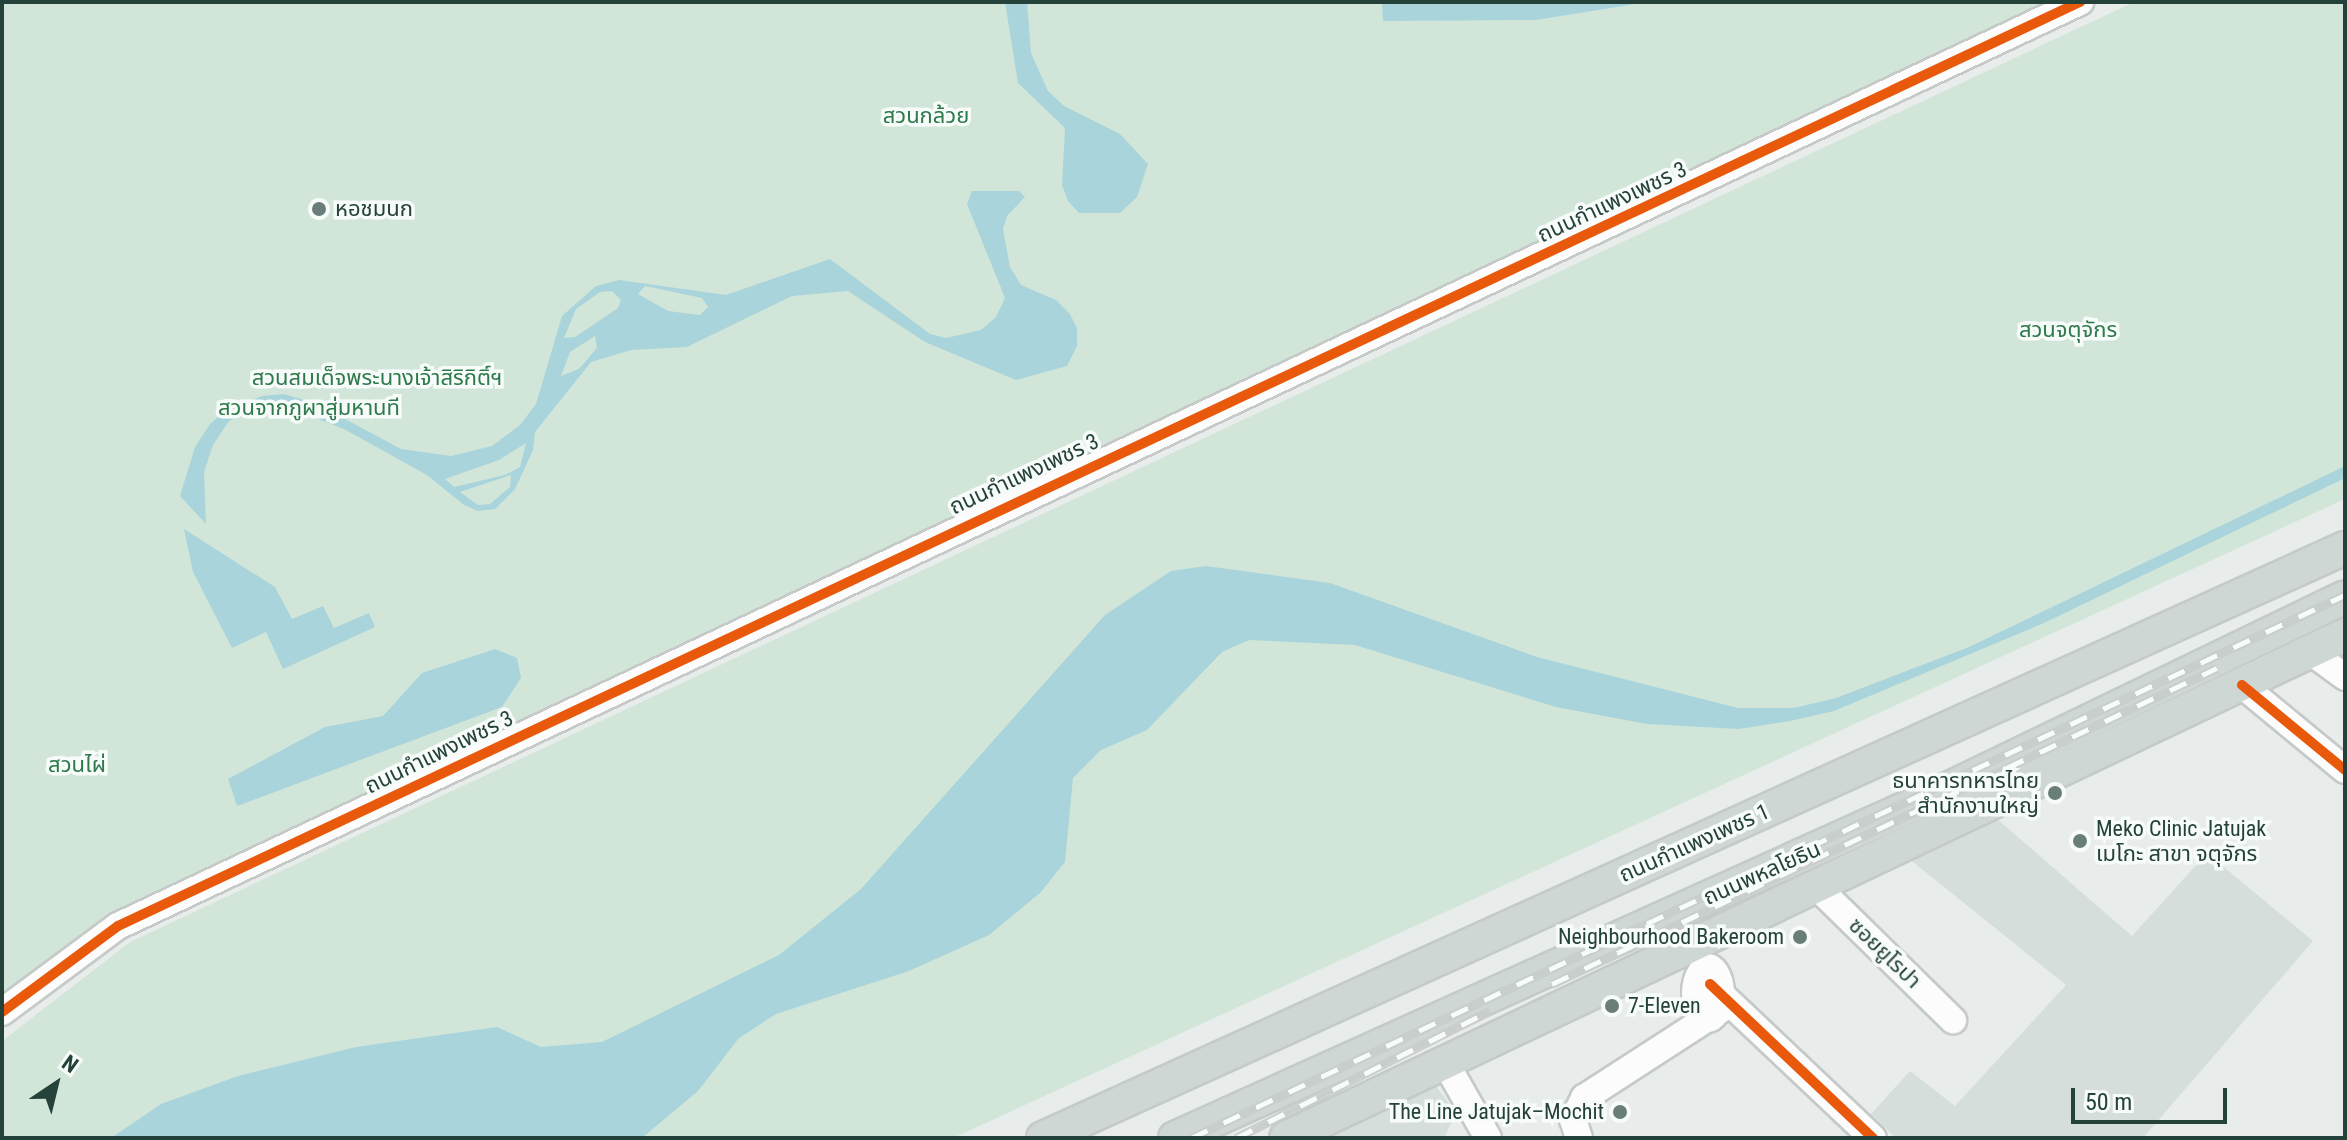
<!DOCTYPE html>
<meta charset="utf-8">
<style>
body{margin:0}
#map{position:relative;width:2347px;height:1140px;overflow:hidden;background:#e8edeb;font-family:"Roboto Condensed","Noto Sans Thai",sans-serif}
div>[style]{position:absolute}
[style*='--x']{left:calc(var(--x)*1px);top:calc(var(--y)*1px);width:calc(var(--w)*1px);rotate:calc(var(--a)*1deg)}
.built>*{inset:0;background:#d6dedb}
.green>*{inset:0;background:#d1e6d8}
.water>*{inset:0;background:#a9d4db}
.roads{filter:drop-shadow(2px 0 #c5cac8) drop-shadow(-2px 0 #c5cac8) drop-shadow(0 2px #c5cac8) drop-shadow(0 -2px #c5cac8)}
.minor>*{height:26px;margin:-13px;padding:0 13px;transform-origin:13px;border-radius:13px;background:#fcfcfc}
.minor>.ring{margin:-13px;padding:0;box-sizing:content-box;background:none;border:26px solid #fcfcfc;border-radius:50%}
.major>*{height:32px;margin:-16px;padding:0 16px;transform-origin:16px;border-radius:16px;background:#cfd7d5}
.rail>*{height:9px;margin-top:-4.5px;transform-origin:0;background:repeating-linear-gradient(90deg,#f7fbf9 0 18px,#c9cdcc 0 36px);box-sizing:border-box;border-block:2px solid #c9cdcc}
.cycleway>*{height:10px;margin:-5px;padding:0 5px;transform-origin:5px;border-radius:5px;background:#e8590c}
.dots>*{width:22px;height:22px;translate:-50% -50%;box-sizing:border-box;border:4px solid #f7fbf9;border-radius:50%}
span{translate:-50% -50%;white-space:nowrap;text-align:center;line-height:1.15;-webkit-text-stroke:7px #f7fbf9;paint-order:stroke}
.park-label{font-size:22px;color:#2d7a4b}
.street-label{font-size:22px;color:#24423a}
.poi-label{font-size:22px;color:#24423a}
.left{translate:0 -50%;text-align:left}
.right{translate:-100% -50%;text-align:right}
.frame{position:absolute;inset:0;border:4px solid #24423a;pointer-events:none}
.north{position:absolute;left:16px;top:1044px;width:80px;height:80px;-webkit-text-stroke:6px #f7fbf9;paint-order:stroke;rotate:35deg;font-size:22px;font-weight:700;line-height:32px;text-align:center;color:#24423a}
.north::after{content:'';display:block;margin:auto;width:28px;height:36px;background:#24423a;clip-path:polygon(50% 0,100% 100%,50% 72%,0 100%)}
.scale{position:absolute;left:2071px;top:1088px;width:156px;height:36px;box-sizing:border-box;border:4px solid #24423a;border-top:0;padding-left:10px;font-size:24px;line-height:28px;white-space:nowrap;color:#24423a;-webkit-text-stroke:6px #f7fbf9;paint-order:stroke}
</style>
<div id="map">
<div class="built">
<i style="clip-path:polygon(1996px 818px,2132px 936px,2207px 853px,2313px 941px,2143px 1138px,1896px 1138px,1871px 1114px,1910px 1071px,1955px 1106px,2066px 985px,1908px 858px)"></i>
<i style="clip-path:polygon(1430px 1078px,1456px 1113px,1444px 1138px,1305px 1138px)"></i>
</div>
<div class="green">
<i style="clip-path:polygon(2px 2px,2050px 2px,118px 912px,2px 1000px)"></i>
<i style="clip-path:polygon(2134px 2px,2345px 2px,2345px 499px,953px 1138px,2px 1138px,2px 1041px,130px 942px)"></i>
</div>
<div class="water">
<i style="clip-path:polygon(1005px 2px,1027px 2px,1031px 53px,1048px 91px,1064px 106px,1120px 134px,1148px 164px,1137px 197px,1120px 213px,1079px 213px,1068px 201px,1062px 185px,1065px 128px,1018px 83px)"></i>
<i style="clip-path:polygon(1382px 2px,1648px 2px,1536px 20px,1383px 21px)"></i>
<i style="clip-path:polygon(evenodd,972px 191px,1019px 191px,1025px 197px,1007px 216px,1003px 229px,1010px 267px,1021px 285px,1056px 300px,1070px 314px,1077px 328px,1077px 346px,1067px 366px,1016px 380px,925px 342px,848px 291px,792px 296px,687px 347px,631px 350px,591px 362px,535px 432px,533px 450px,515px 489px,495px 509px,478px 511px,464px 505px,427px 475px,344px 429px,282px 405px,263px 406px,229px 421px,213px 445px,204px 472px,206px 524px,180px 496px,195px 447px,210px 424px,225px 411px,262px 396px,284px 394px,317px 404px,401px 449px,451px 456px,492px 446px,520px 425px,536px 404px,562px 316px,596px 286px,619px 280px,726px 295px,830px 259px,930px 334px,946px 338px,981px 330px,996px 317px,1005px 298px,967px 204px,972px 191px,645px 286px,702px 298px,708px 307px,700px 315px,668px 311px,638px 294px,645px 286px,972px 191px,612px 291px,621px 300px,618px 308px,575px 337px,564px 338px,576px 309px,600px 292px,612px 291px,972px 191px,595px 336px,597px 348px,579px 369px,561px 376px,570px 352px,595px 336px,972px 191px,526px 443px,520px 467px,505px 475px,454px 487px,445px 479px,499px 460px,526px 443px,972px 191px,511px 475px,510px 487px,490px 504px,478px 505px,460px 492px,511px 475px)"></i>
<i style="clip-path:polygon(2345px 466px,2345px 478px,2044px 623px,1834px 711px,1790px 721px,1739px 729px,1647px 724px,1556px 707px,1355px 645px,1249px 640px,1222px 652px,1147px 730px,1101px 750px,1073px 778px,1065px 862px,1040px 893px,989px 935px,909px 971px,776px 1014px,739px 1038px,698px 1091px,642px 1138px,111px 1138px,161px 1104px,238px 1076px,356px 1047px,497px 1027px,541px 1047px,602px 1042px,779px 955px,861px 889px,1105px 615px,1171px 571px,1206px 566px,1330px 583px,1537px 657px,1738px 708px,1794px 708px,1836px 698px,1969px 647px)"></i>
<i style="clip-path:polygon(184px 529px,275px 587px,292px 619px,323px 606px,334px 628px,369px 613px,375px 627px,283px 669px,266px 632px,232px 648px,193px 572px)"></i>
<i style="clip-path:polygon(495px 649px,517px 658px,521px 678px,502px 707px,237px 806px,228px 779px,325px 727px,383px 716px,422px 673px)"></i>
</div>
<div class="roads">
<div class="minor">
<i style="--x:2311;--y:652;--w:42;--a:36.3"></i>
<i style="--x:2242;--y:685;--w:134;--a:39.5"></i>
<i style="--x:1816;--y:886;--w:192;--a:44.4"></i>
<i class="ring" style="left:1695px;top:967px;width:-8px;height:-8px"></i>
<i style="--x:1710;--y:984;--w:224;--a:43.4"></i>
<i style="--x:2;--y:1012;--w:144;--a:-36.6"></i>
<i style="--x:118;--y:926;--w:2169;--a:-25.22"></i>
<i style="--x:1445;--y:1062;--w:87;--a:60.5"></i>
<i style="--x:1579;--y:1138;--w:19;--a:-108"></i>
<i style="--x:1573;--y:1120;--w:25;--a:-63"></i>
<i style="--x:1584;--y:1098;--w:171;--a:-32.9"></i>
</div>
<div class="major">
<i style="--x:1043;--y:1138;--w:1429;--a:-24.38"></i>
<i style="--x:1175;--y:1138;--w:846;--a:-24.29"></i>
<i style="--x:1946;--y:790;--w:443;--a:-25.8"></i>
<i style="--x:1286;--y:1138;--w:1172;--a:-25.41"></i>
</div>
</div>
<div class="rail">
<i style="--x:1552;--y:984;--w:736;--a:-25.42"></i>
<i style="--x:1191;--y:1138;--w:1275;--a:-25.2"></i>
<i style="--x:1236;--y:1138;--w:284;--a:-26.6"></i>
</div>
<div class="cycleway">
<i style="--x:2242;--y:685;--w:134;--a:39.5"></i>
<i style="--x:1710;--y:984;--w:224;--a:43.4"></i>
<i style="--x:2;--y:1012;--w:144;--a:-36.6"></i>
<i style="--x:118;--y:926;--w:2169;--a:-25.22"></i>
</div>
<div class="dots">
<i style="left:319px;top:209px;background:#697e78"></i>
<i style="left:2055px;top:793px;background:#697e78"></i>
<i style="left:2080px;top:841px;background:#697e78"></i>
<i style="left:1800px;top:937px;background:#697e78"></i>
<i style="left:1612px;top:1006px;background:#697e78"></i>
<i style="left:1620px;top:1112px;background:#697e78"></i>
</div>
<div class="park-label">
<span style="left:926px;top:116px">สวนกล้วย</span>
<span style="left:2068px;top:330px">สวนจตุจักร</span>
<span style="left:377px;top:378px">สวนสมเด็จพระนางเจ้าสิริกิติ์ฯ</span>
<span style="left:309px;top:408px">สวนจากภูผาสู่มหานที</span>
<span style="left:77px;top:765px">สวนไผ่</span>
</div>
<div class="street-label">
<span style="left:1612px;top:202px;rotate:-25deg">ถนนกำแพงเพชร 3</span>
<span style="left:1024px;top:474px;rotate:-25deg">ถนนกำแพงเพชร 3</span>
<span style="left:439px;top:752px;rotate:-26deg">ถนนกำแพงเพชร 3</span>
<span style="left:1694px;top:843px;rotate:-24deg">ถนนกำแพงเพชร 1</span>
<span style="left:1762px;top:873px;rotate:-24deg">ถนนพหลโยธิน</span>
<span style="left:1885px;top:953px;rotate:44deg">ซอยยูโรปา</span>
</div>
<div class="poi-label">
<span class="left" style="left:335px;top:209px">หอชมนก</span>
<span class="right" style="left:2039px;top:793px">ธนาคารทหารไทย<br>สำนักงานใหญ่</span>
<span class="left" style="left:2096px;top:841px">Meko Clinic Jatujak<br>เมโกะ สาขา จตุจักร</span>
<span class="right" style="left:1784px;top:937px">Neighbourhood Bakeroom</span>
<span class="left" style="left:1628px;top:1006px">7-Eleven</span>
<span class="right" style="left:1604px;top:1112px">The Line Jatujak–Mochit</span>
</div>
<div class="frame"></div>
<div class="north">N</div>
<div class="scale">50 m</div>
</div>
